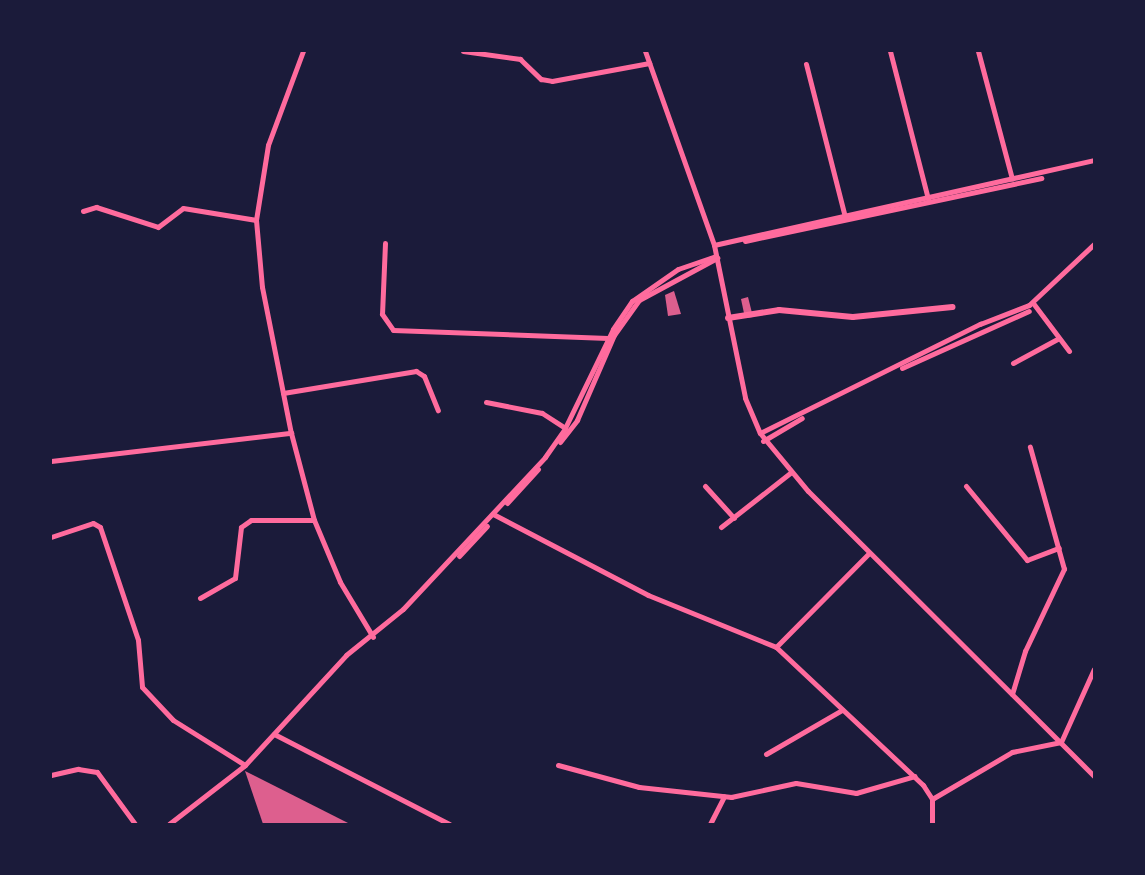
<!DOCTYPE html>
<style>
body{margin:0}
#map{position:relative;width:1145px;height:875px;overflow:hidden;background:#1b1b3a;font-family:"Alegreya Sans",sans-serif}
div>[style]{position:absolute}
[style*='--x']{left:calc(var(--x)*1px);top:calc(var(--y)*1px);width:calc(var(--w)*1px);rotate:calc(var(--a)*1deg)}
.building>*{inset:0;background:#dd5f8e}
.minor>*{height:5px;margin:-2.5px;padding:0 2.5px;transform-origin:2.5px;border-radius:2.5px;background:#ff6b9d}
.tertiary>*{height:6px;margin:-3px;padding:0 3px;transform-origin:3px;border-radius:3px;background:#ff6b9d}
span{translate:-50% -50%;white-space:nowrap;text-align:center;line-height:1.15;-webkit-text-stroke:7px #1b1b3a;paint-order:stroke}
.frame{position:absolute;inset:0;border:52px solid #1b1b3a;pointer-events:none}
</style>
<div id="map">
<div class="building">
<i style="clip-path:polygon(674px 291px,681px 314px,668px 316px,665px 295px)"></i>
<i style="clip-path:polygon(748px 297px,753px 317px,745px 318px,741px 299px)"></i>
<i style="clip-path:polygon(245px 771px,350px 824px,263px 824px)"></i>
</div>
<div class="minor">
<i style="--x:303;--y:51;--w:100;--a:110.4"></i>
<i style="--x:268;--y:145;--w:76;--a:99.1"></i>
<i style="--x:256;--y:220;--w:67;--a:84.9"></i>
<i style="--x:262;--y:287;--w:149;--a:78.8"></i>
<i style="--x:291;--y:433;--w:90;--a:75.2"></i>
<i style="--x:314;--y:520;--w:67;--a:67.2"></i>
<i style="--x:340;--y:582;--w:64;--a:59"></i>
<i style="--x:463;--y:51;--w:58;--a:8"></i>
<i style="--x:520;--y:59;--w:29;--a:44"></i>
<i style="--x:541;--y:79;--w:11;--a:10"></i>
<i style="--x:552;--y:81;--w:99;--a:-10.5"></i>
<i style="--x:645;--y:51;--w:206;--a:70.4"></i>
<i style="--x:714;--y:245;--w:156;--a:78.5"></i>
<i style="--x:745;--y:398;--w:38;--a:67"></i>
<i style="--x:760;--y:433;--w:75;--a:50.4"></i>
<i style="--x:808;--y:491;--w:404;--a:44.9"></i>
<i style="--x:890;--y:51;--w:153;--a:75.6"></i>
<i style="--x:978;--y:51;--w:132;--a:75.1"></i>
<i style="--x:806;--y:64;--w:158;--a:75.7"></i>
<i style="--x:83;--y:211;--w:14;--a:-17"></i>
<i style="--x:96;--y:207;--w:65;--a:17.9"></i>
<i style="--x:158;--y:227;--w:31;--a:-37"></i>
<i style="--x:183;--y:208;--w:74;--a:9.3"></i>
<i style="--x:745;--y:241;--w:303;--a:-12"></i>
<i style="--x:385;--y:243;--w:71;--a:92.4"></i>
<i style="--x:382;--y:314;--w:19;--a:55"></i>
<i style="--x:393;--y:330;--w:215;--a:2.1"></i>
<i style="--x:714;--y:245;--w:389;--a:-12.6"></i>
<i style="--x:1033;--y:303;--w:60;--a:53.1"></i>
<i style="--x:1013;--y:363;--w:52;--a:-28.5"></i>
<i style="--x:902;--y:368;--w:139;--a:-24.2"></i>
<i style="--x:283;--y:393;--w:135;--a:-9.4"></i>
<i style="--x:416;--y:371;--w:9;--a:32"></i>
<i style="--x:424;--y:376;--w:37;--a:68"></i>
<i style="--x:486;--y:402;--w:57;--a:11.1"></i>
<i style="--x:542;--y:413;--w:27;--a:33"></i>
<i style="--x:760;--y:433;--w:246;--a:-26.4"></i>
<i style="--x:980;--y:324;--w:53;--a:-21.2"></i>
<i style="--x:1029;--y:305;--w:89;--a:-43.2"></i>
<i style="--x:763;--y:441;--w:45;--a:-30.5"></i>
<i style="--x:560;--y:442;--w:28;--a:-52"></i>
<i style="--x:577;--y:420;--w:93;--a:-66.5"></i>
<i style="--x:614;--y:335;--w:43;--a:-54.5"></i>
<i style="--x:639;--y:300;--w:89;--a:-28.3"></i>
<i style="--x:51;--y:461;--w:242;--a:-6.7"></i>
<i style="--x:705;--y:486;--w:43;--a:47.8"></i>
<i style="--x:966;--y:486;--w:96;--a:50.5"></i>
<i style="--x:1027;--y:560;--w:34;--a:-21"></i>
<i style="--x:507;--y:503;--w:46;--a:-47.6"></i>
<i style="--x:493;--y:514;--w:175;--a:27.6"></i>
<i style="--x:648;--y:595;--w:138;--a:22.1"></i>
<i style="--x:776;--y:647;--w:202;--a:43.2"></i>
<i style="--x:923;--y:785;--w:17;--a:57"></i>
<i style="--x:932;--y:799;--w:25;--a:90"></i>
<i style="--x:721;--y:527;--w:88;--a:-38"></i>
<i style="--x:51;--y:537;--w:44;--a:-18.4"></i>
<i style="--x:93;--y:523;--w:8;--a:30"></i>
<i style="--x:100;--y:527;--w:119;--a:71.4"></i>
<i style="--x:138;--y:640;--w:47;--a:85.1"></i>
<i style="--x:142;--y:687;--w:45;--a:46.8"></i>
<i style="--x:173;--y:720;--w:85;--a:32"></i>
<i style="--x:459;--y:556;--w:41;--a:-47"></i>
<i style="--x:200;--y:598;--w:40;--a:-29.7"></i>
<i style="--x:235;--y:578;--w:51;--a:-83.3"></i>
<i style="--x:241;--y:527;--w:12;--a:-35"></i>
<i style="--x:251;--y:520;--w:63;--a:0"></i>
<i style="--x:776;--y:647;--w:132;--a:-45.3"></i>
<i style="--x:1012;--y:694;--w:45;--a:-73.2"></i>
<i style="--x:1025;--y:651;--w:91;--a:-64.6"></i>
<i style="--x:1064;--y:569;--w:127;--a:-105.6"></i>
<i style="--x:274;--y:734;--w:197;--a:27.2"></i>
<i style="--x:766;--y:754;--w:88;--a:-30.1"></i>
<i style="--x:558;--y:765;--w:84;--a:15.2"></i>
<i style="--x:639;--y:787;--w:93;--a:6.2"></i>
<i style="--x:731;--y:797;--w:66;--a:-12.2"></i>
<i style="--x:796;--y:783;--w:61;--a:9.5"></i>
<i style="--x:856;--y:793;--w:61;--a:-16.1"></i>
<i style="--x:51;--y:775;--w:28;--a:-13"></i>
<i style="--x:78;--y:769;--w:19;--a:9"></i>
<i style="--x:97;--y:772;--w:64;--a:53.8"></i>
<i style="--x:932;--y:799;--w:93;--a:-30.4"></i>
<i style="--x:1012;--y:752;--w:50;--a:-11.5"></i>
<i style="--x:1061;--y:742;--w:80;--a:-65.7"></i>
<i style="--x:169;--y:824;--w:96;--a:-37.8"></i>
<i style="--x:245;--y:765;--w:149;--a:-47.4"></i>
<i style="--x:346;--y:655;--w:73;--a:-38.9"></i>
<i style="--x:403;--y:609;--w:208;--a:-46.9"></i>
<i style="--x:545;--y:457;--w:35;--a:-55"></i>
<i style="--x:565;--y:428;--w:110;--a:-64.1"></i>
<i style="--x:613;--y:329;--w:34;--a:-56"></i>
<i style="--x:632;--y:301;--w:56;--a:-34.8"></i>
<i style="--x:678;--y:269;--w:40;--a:-18.9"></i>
<i style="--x:710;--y:824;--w:31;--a:-63"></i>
</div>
<div class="tertiary">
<i style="--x:728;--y:318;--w:52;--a:-8.9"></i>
<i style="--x:779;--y:310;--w:74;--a:5.4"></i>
<i style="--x:853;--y:317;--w:100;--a:-5.7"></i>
</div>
<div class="frame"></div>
</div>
